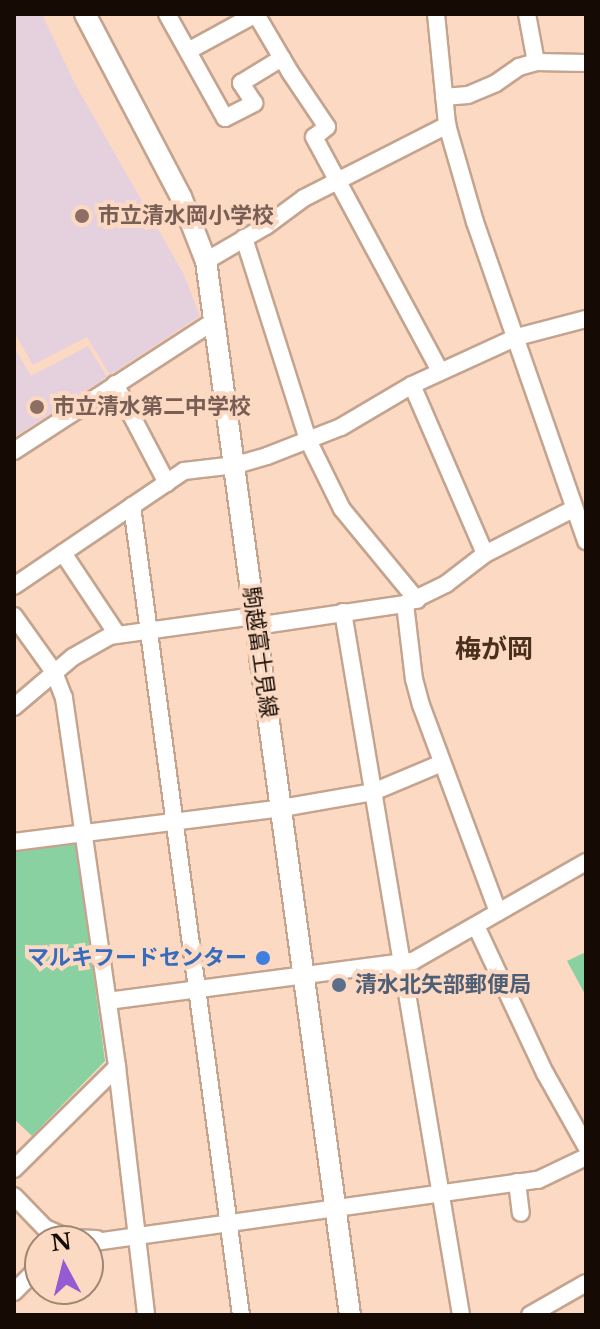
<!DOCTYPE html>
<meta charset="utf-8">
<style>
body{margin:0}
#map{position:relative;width:600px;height:1329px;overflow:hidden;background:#fbd9c2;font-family:"Libre Baskerville","Noto Sans JP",serif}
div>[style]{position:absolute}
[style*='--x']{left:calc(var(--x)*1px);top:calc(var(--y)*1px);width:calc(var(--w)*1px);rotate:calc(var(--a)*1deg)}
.education>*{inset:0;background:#e5d0de}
.green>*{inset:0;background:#8ad1a1}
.roads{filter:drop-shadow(2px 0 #c4a48f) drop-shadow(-2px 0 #c4a48f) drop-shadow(0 2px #c4a48f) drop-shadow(0 -2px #c4a48f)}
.minor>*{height:16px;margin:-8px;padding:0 8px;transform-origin:8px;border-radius:8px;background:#fff}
.major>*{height:20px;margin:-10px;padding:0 10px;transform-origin:10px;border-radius:10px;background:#fff}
.dots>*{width:22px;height:22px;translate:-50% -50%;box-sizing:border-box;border:4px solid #fbd9c2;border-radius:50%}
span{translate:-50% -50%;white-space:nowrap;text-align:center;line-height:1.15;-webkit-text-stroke:8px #fbd9c2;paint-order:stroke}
.education-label{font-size:22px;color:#785e54;font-weight:700}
.left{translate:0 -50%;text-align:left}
.street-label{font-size:22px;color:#160b04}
.shop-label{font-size:22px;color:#366cbe;font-weight:700}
.right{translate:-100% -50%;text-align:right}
.service-label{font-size:22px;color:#4e5e75;font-weight:700}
.quarter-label{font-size:26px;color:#492f1c;font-weight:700}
.frame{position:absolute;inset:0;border:16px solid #160b04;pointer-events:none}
.north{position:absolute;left:24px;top:1225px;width:80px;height:80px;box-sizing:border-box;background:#fbd9c2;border:2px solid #9f8776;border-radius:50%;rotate:353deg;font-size:22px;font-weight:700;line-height:32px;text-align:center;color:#160b04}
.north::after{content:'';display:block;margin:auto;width:28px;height:36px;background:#945bd3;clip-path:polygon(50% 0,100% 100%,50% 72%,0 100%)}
</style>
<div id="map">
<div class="education">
<i style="clip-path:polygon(14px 14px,42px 14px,74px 82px,183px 273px,200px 316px,110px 375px,87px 337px,33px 365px,14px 332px)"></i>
<i style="clip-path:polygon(88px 346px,107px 377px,14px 437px,14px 347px,31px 376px)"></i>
</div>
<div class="green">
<i style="clip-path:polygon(76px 841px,105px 1061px,32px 1136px,14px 1119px,14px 849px)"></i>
<i style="clip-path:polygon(586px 952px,586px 996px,567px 961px)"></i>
</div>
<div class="roads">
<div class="minor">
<i style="--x:167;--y:14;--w:119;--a:60.9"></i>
<i style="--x:225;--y:118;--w:33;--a:-27"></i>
<i style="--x:254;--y:103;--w:24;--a:-123"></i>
<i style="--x:241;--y:83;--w:48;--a:-31.4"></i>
<i style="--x:436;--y:14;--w:112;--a:84.3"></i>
<i style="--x:447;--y:125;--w:101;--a:73.9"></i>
<i style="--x:475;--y:222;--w:338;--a:70.8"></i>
<i style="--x:527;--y:14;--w:49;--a:79.4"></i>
<i style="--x:188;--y:51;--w:77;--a:-28.6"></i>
<i style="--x:256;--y:14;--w:67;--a:59.6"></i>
<i style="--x:290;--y:72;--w:66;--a:56.1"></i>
<i style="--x:327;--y:127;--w:16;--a:142"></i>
<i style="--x:314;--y:137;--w:266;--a:61.7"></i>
<i style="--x:444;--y:97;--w:24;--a:-5"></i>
<i style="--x:468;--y:95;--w:30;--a:-23"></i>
<i style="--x:496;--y:83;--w:28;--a:-35"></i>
<i style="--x:519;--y:67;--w:18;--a:-16"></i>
<i style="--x:536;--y:62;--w:50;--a:1.1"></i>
<i style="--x:244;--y:238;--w:212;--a:72.4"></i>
<i style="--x:308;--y:440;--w:77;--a:63.8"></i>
<i style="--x:342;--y:509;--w:118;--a:50.5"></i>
<i style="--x:206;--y:261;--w:69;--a:-30.3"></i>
<i style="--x:266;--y:226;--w:47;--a:-36.4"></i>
<i style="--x:304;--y:198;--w:161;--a:-27"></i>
<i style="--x:115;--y:384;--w:112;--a:62.3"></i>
<i style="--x:412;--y:385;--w:184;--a:66.6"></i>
<i style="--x:14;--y:451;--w:241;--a:-33"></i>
<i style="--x:132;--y:506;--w:816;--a:82.33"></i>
<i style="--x:63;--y:553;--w:97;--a:56.3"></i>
<i style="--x:14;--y:586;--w:205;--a:-34.1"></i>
<i style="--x:184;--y:471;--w:52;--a:-6.6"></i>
<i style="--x:236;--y:465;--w:32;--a:-16"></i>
<i style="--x:267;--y:456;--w:79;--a:-21.4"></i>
<i style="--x:341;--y:427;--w:82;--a:-30.6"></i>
<i style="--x:412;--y:385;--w:115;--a:-24.6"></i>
<i style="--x:517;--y:337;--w:71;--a:-14.6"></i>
<i style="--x:405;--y:604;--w:76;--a:83.2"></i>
<i style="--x:414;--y:679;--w:27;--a:75"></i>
<i style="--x:421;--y:705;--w:221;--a:69.6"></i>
<i style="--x:343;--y:612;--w:713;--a:80.47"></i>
<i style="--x:14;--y:616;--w:69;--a:54.5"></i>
<i style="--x:54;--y:672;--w:28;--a:69"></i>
<i style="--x:64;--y:698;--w:373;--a:81.8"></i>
<i style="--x:117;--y:1067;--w:250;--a:83.3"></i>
<i style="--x:256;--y:626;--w:151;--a:-8.4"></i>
<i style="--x:405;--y:604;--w:46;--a:-26"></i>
<i style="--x:446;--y:584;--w:49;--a:-37.6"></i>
<i style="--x:485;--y:554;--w:99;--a:-27.1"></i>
<i style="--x:14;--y:707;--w:77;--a:-40.3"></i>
<i style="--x:73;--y:657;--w:43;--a:-29.6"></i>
<i style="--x:110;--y:636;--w:146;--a:-7.9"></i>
<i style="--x:14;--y:842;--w:270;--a:-7.2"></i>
<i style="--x:282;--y:808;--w:92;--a:-10"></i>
<i style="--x:373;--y:792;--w:73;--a:-22.7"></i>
<i style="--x:476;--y:926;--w:162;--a:64.9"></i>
<i style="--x:545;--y:1073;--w:84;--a:60.7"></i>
<i style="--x:108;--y:1001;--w:308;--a:-7.5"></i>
<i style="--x:413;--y:961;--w:199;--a:-29.8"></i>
<i style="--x:14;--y:1169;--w:145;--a:-44.7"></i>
<i style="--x:517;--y:1182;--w:31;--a:83"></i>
<i style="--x:14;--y:1196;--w:45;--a:45.9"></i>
<i style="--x:45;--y:1228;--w:25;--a:23"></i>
<i style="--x:68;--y:1238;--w:29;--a:2"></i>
<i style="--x:88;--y:1243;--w:454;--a:-8"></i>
<i style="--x:538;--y:1180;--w:53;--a:-25.6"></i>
<i style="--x:14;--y:1292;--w:37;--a:-45"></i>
<i style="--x:530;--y:1315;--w:64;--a:-29.7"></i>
</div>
<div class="major">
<i style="--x:85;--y:14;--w:207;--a:62.3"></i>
<i style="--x:181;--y:197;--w:69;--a:68.7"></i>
<i style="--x:206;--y:261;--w:1064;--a:82.22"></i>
</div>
</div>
<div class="dots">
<i style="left:82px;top:216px;background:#8d6e63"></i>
<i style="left:37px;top:407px;background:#8d6e63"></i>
<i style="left:263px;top:958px;background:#3f7fe0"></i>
<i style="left:339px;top:985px;background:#5c6f8a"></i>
</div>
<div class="education-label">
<span class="left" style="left:98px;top:216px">市立清水岡小学校</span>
<span class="left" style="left:53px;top:407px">市立清水第二中学校</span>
</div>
<div class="street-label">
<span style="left:260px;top:652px;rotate:82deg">駒越富士見線</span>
</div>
<div class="shop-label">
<span class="right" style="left:247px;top:958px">マルキフードセンター</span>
</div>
<div class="service-label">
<span class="left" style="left:355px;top:985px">清水北矢部郵便局</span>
</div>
<div class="quarter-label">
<span style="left:494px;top:650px">梅が岡</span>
</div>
<div class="frame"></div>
<div class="north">N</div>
</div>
